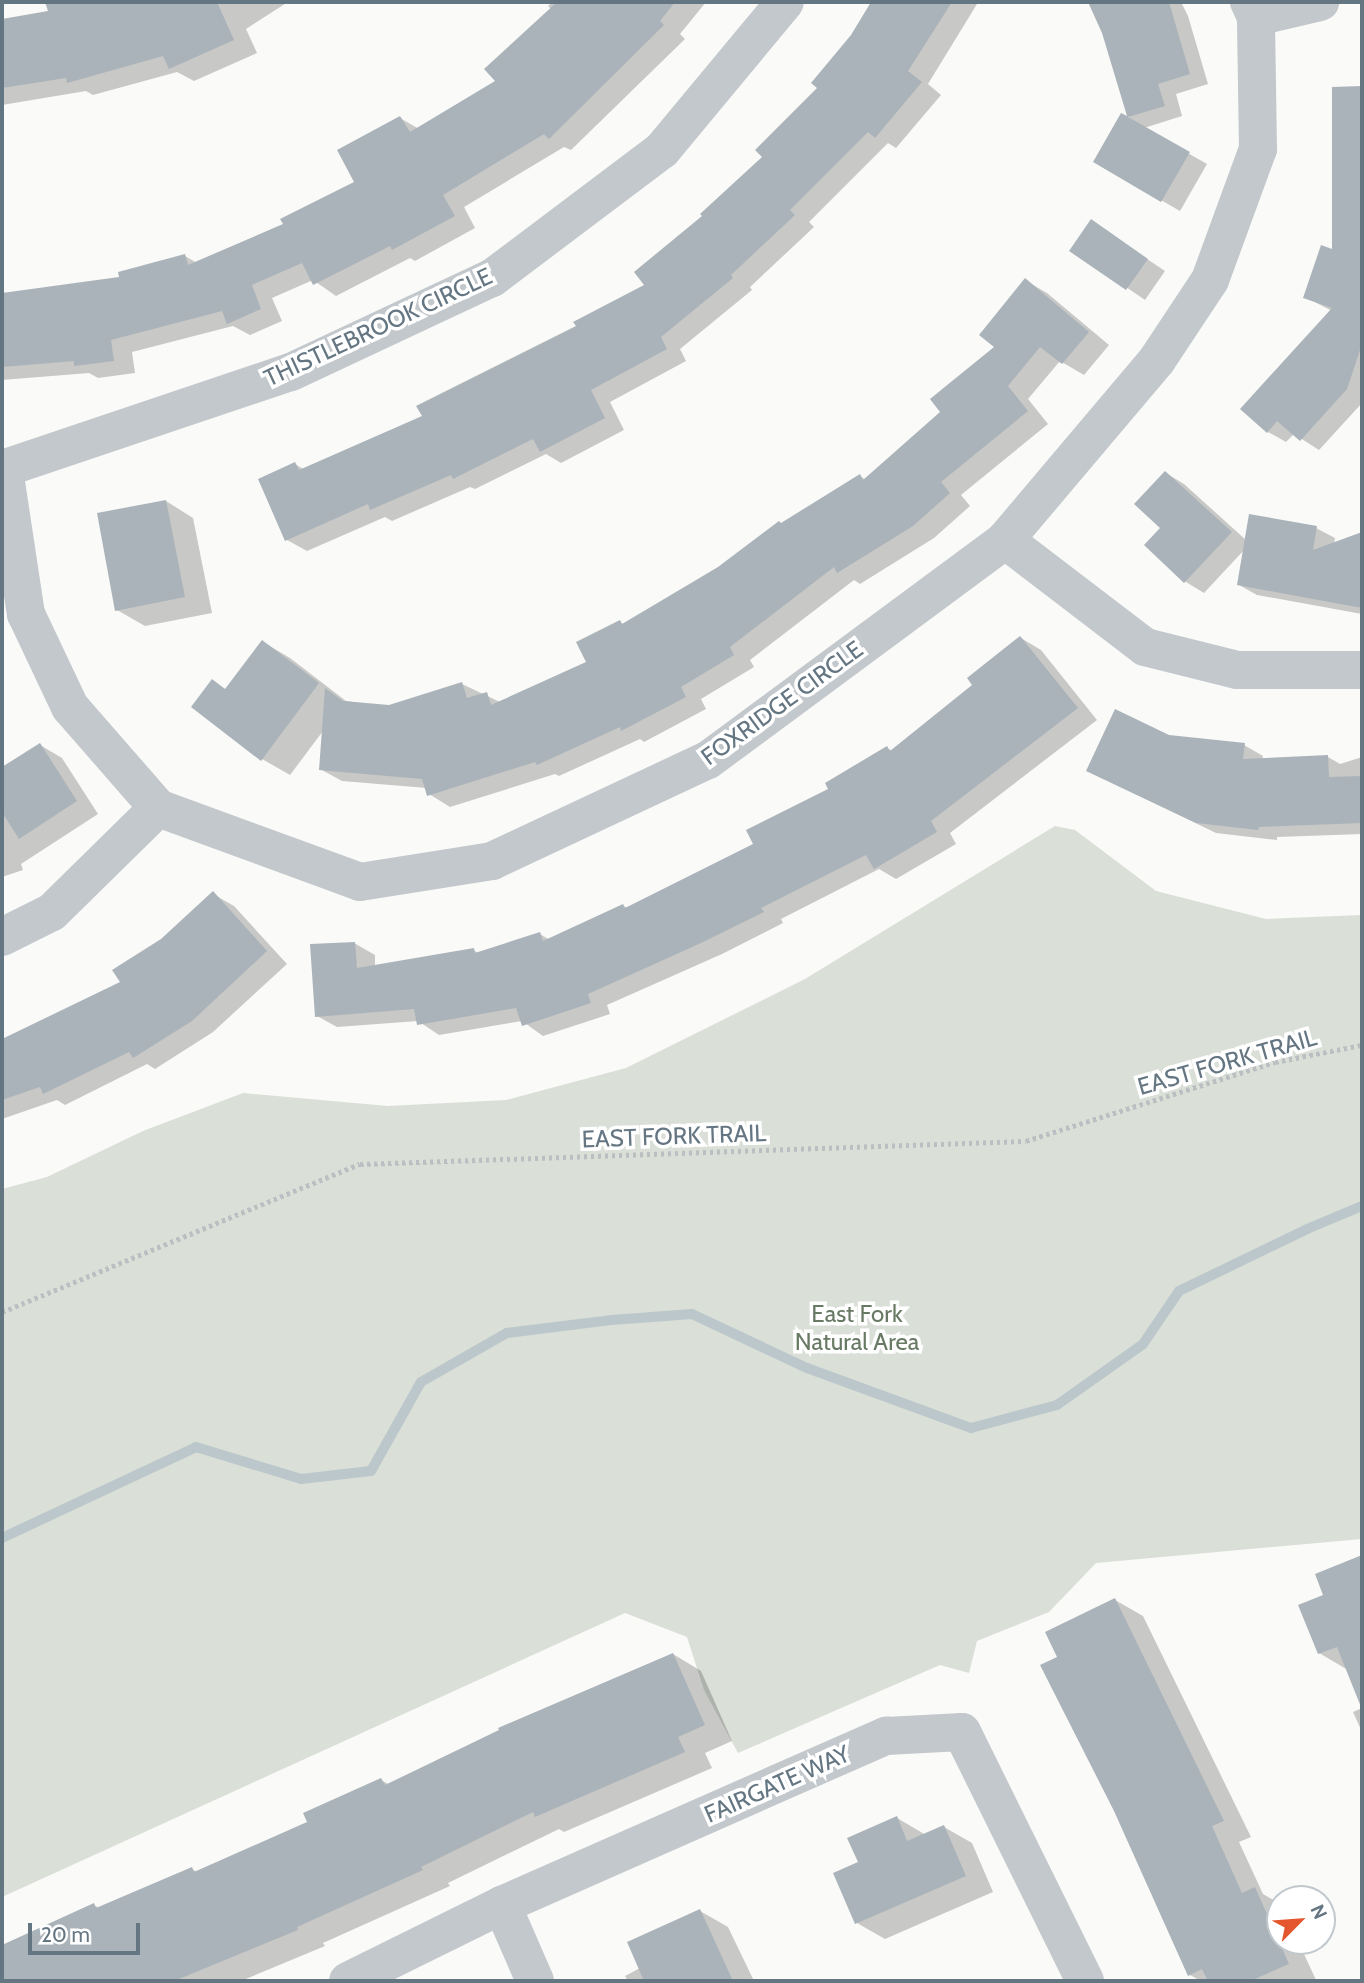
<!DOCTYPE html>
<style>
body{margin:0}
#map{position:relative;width:1364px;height:1983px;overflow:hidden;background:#fafaf8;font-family:Cabin,sans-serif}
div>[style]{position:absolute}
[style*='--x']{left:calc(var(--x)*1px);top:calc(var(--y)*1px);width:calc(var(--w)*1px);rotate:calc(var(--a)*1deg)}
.green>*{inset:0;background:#dadfd7}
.shadow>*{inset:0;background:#0003}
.stream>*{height:10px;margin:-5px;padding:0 5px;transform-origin:5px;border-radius:5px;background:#bbc7cb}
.building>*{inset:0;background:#aab3b9}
.path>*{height:4.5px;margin-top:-2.25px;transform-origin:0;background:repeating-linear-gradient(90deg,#bbbfc2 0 3.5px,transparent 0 7px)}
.minor>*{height:38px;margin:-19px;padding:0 19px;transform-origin:19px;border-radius:19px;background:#c3c8cc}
span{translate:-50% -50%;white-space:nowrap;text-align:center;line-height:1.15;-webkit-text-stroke:7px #fff;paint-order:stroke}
.street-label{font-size:24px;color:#657683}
.park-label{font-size:24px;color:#687a64}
.frame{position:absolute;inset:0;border:4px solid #657683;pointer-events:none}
.north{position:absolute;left:1266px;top:1885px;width:70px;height:70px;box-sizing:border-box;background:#fff;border:2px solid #c1c8cd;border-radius:50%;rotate:65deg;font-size:19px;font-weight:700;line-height:28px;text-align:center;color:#657683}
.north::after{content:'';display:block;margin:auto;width:24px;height:32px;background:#e4572e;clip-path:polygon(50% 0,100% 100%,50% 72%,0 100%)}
.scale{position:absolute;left:28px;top:1923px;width:112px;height:32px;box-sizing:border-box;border:4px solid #657683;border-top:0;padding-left:9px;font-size:21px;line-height:24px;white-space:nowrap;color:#657683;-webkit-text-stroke:5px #fff;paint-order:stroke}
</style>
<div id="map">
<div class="green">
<i style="clip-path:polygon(1055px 826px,1075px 830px,1156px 891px,1266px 919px,1362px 915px,1362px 1539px,1096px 1563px,1049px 1612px,977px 1641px,969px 1673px,940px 1665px,738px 1753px,704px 1690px,687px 1637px,625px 1613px,2px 1897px,2px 1189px,47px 1177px,143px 1131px,243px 1093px,388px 1106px,506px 1100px,626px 1068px,805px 979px)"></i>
</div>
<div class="shadow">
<i style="clip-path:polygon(56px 2px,288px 2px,246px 29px,257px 53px,194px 81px,177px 72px,93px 95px,86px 91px,2px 105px,2px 21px,50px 13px,47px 4px)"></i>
<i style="clip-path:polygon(553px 2px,706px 2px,680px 34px,685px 39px,571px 150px,564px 147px,464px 207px,475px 228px,415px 261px,410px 258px,336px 296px,313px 280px,272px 298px,282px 321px,250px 335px,233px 326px,132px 352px,135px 373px,98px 378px,89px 373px,2px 380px,2px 294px,122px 278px,185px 256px,197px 263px,285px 225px,357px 183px,400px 118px,419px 129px,498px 81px,551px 9px,548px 6px)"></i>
<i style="clip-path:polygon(873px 2px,972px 2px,977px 4px,928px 84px,941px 95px,896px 148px,888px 143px,809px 222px,814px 227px,750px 287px,752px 290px,680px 349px,686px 361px,610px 402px,624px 430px,561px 463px,546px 454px,475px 489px,470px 487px,392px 521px,385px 517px,307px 551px,287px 540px,295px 464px,305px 470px,424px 417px,647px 285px,704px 216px,764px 157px,819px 88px)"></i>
<i style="clip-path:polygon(1090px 2px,1181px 2px,1188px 16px,1208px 84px,1176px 94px,1182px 116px,1144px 128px,1207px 164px,1180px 211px,1095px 162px,1130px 120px,1104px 33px)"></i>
<i style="clip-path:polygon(1362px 88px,1362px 403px,1319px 450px,1294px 434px,1286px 442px,1268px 432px,1332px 311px,1305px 297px,1334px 251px,1334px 89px)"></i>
<i style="clip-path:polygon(1092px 222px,1165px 271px,1145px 300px,1072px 250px)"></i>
<i style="clip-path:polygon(1026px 281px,1047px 293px,1109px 345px,1084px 375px,1060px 361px,1028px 399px,1048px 424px,961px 495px,970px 506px,934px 538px,860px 584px,854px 580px,750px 660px,754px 667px,701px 699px,706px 709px,644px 742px,640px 739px,559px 776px,555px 774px,450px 807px,429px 794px,427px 788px,342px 781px,320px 769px,323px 731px,290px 775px,262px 759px,212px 682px,227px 690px,263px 642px,290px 658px,346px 701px,389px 707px,462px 684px,500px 702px,588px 663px,620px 622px,625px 625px,719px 569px,782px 524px,860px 476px,866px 480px,942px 412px,996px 347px)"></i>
<i style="clip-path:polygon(1166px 473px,1184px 484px,1246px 540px,1316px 528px,1335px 538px,1334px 544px,1362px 533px,1362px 614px,1257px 595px,1239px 585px,1245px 549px,1204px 593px,1186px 582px,1147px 545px,1162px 528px)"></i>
<i style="clip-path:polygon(166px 501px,193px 518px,212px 613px,145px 626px,117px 610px)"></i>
<i style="clip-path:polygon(1021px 638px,1041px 650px,1097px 720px,950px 833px,956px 844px,896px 879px,879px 869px,781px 919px,783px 923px,722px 954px,607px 1005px,610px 1014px,543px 1036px,522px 1021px,439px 1035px,418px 1021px,337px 1027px,317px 1016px,354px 943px,375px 955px,375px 966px,473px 950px,480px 954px,540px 934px,550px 940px,623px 906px,628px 908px,755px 845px,887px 748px,892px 751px,975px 685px)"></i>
<i style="clip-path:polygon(1169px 737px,1244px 745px,1263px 756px,1262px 760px,1328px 757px,1340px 764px,1362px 757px,1362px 834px,1277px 837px,1277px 840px,1216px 833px,1088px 771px)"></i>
<i style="clip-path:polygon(40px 745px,62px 758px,98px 814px,21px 864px,23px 870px,2px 877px,2px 769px)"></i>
<i style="clip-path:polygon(213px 894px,234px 906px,287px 964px,213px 1032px,155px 1069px,147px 1064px,65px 1105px,57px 1100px,2px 1119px,2px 1040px,122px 983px)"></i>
<i style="clip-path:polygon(1362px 1556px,1362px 1706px,1348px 1670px,1319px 1653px,1326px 1596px,1317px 1575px)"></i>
<i style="clip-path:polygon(1115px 1600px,1143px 1616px,1251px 1837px,1239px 1842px,1263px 1894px,1280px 1904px,1280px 1941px,1298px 1941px,1316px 1980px,1201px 1981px,1190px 1975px,1059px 1658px)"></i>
<i style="clip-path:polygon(673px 1654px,701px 1671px,732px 1741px,705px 1753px,712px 1768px,564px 1832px,559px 1829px,448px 1883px,450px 1886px,323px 1943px,325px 1946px,241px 1981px,2px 1981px,2px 1954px,94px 1905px,99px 1908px,192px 1869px,197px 1872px,309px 1823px,381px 1780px,390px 1785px)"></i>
<i style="clip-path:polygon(1362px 1708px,1362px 1732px,1353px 1712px)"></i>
<i style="clip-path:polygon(897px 1818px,926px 1835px,944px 1827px,972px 1843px,993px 1892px,885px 1939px,857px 1923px,860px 1863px)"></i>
<i style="clip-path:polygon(700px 1911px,728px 1927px,754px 1981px,628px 1981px,625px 1976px,640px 1968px)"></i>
</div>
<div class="stream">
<i style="--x:2;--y:1538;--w:214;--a:-25.1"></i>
<i style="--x:196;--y:1447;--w:110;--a:16.9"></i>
<i style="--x:301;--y:1479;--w:70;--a:-6.5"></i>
<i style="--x:371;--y:1471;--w:102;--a:-60.7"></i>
<i style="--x:421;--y:1382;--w:99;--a:-29.7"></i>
<i style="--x:507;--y:1333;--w:106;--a:-7.1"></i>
<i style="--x:612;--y:1320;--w:80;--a:-4.3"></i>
<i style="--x:692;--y:1314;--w:127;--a:25.2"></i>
<i style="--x:807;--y:1368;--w:175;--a:20.1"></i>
<i style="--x:971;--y:1428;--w:89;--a:-15"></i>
<i style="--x:1057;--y:1405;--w:105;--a:-35.3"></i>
<i style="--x:1143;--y:1344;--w:64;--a:-55.8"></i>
<i style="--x:1179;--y:1291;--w:142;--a:-25.8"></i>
<i style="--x:1307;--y:1229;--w:60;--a:-22.7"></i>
</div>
<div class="building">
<i style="clip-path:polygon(45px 2px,217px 2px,234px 40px,169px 69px,163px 56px,67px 83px,66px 78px,2px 88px,2px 19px,48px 11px)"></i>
<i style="clip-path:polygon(557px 2px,675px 2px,660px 21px,664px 25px,549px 139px,544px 134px,443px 195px,455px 216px,392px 250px,390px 246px,313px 285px,302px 263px,252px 285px,261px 309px,227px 324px,222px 311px,111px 340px,114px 361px,74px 366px,74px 361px,2px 367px,2px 293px,119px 277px,118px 272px,185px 254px,188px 265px,283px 224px,280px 219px,354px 182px,337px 150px,400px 116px,410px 132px,495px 81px,484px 69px)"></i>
<i style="clip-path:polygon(871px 2px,952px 2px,908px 71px,922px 82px,875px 138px,868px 132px,790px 210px,795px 215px,731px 275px,733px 278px,661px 337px,667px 349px,591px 390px,605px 418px,540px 452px,533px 439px,453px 479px,451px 475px,370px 510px,368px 504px,285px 541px,258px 479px,295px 462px,299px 470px,422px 416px,416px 406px,576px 326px,573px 322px,644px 285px,634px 272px,702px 216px,700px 214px,762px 157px,755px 150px,817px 88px,811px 83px,851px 35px)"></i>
<i style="clip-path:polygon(1088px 2px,1169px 2px,1190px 74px,1158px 84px,1165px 106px,1128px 117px,1190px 152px,1161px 202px,1093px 162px,1121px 113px,1127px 116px,1102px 33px)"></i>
<i style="clip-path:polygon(1362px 86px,1362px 344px,1347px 389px,1300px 441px,1277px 421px,1267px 433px,1240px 409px,1332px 308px,1303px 298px,1321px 245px,1332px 249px,1332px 87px)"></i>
<i style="clip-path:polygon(1091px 219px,1148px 259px,1126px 290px,1069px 251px)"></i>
<i style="clip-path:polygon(1025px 278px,1089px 332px,1062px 364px,1040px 347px,1008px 386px,1028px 411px,941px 482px,950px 493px,913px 526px,837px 573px,834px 567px,730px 647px,734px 655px,681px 687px,686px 697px,621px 731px,620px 727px,537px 765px,535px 762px,427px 796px,422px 779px,319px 770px,325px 688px,343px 701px,389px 705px,462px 682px,467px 698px,487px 692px,491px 705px,586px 662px,576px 642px,620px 620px,622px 624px,718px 567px,779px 521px,781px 523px,860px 474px,863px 480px,940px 412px,930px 399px,994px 347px,979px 335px)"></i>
<i style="clip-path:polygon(1165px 471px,1232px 532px,1184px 583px,1144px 545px,1160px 528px,1134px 504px)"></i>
<i style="clip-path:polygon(166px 500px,185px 597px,115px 611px,97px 513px)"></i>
<i style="clip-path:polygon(1249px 514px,1317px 526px,1313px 550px,1362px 532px,1362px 608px,1237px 585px)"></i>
<i style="clip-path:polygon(1020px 636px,1078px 708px,931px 821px,937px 832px,874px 869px,866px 855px,761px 908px,764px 912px,701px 943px,588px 994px,591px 1003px,522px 1026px,516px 1008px,417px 1025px,414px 1009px,315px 1017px,310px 944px,355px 942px,357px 968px,474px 948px,475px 953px,540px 932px,543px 941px,623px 904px,625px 908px,753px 844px,746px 830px,828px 789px,825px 783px,887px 746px,890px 751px,972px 685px,967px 678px)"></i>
<i style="clip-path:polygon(262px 640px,319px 683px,261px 761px,191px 707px,212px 679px,225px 689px)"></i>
<i style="clip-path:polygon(1115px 709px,1169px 735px,1245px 743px,1243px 759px,1328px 755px,1329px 777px,1361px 776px,1362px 823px,1259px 827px,1258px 830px,1196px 823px,1086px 771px)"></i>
<i style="clip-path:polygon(40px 743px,77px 801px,19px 839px,2px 812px,2px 767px)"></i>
<i style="clip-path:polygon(213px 891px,267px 951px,192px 1021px,133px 1058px,129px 1052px,43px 1094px,40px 1087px,2px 1100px,2px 1039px,120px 982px,112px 970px,161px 939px)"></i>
<i style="clip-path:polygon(1362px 1555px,1362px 1707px,1361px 1707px,1337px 1647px,1318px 1654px,1298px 1605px,1323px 1595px,1315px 1574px)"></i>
<i style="clip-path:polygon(1115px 1598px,1224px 1821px,1212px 1826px,1242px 1893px,1255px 1887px,1289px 1964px,1250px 1981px,1208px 1981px,1202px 1969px,1188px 1976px,1114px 1811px,1040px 1665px,1057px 1657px,1045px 1632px)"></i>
<i style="clip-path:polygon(673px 1653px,705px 1725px,678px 1737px,685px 1752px,535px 1817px,533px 1812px,421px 1867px,423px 1870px,297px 1927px,298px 1930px,174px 1981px,2px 1981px,2px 1945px,94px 1903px,96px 1908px,192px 1867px,194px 1872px,307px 1822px,303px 1813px,381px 1778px,385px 1785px,499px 1730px,498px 1728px)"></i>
<i style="clip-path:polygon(897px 1816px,907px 1841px,944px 1825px,966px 1876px,855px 1924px,833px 1873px,858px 1862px,847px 1838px)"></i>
<i style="clip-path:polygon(700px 1909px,733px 1981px,644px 1981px,627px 1942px)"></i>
</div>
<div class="path">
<i style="--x:2;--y:1312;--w:387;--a:-22.5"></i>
<i style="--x:360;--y:1164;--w:666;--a:-1.98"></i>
<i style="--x:1026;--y:1141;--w:261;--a:-17.6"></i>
<i style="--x:1275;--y:1062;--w:89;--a:-11.1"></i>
</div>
<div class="minor">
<i style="--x:1256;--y:17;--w:66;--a:-13.2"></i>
<i style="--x:2;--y:469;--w:305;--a:-18.6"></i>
<i style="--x:291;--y:372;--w:222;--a:-25.1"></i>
<i style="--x:492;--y:278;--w:213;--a:-37"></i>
<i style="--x:662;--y:150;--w:192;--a:-50.3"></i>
<i style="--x:4;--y:469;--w:147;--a:81.4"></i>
<i style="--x:26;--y:614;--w:103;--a:64.7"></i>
<i style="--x:70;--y:707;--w:134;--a:48.9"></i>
<i style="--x:158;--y:808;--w:215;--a:20.1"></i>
<i style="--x:360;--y:882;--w:134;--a:-9"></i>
<i style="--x:492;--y:861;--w:238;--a:-25.1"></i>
<i style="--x:708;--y:760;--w:370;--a:-36.5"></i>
<i style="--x:1005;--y:540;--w:236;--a:-49.8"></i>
<i style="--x:1157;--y:360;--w:96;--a:-56.5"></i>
<i style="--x:1210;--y:280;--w:140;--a:-69.9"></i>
<i style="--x:1258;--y:149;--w:132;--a:-90.9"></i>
<i style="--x:1256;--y:17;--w:17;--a:-115"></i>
<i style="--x:1005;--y:540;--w:176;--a:37.4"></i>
<i style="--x:1145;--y:647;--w:95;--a:14"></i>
<i style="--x:1237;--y:670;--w:125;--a:0"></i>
<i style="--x:2;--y:937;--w:56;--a:-26.6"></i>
<i style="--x:52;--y:912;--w:148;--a:-44.5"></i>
<i style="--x:502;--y:1905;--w:83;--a:66.5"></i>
<i style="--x:348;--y:1981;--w:172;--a:-26.3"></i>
<i style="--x:502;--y:1905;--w:420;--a:-23.8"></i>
<i style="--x:886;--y:1736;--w:76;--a:-3"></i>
<i style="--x:962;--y:1732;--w:278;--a:63.7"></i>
</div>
<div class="street-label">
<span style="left:378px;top:327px;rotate:-25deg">THISTLEBROOK CIRCLE</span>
<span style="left:782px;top:703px;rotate:-36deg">FOXRIDGE CIRCLE</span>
<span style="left:1227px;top:1062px;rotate:-16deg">EAST FORK TRAIL</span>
<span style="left:674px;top:1136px;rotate:-2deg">EAST FORK TRAIL</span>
<span style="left:777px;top:1784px;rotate:-24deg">FAIRGATE WAY</span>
</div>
<div class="park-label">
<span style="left:857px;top:1328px">East Fork<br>Natural Area</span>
</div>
<div class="frame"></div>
<div class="north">N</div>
<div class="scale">20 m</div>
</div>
